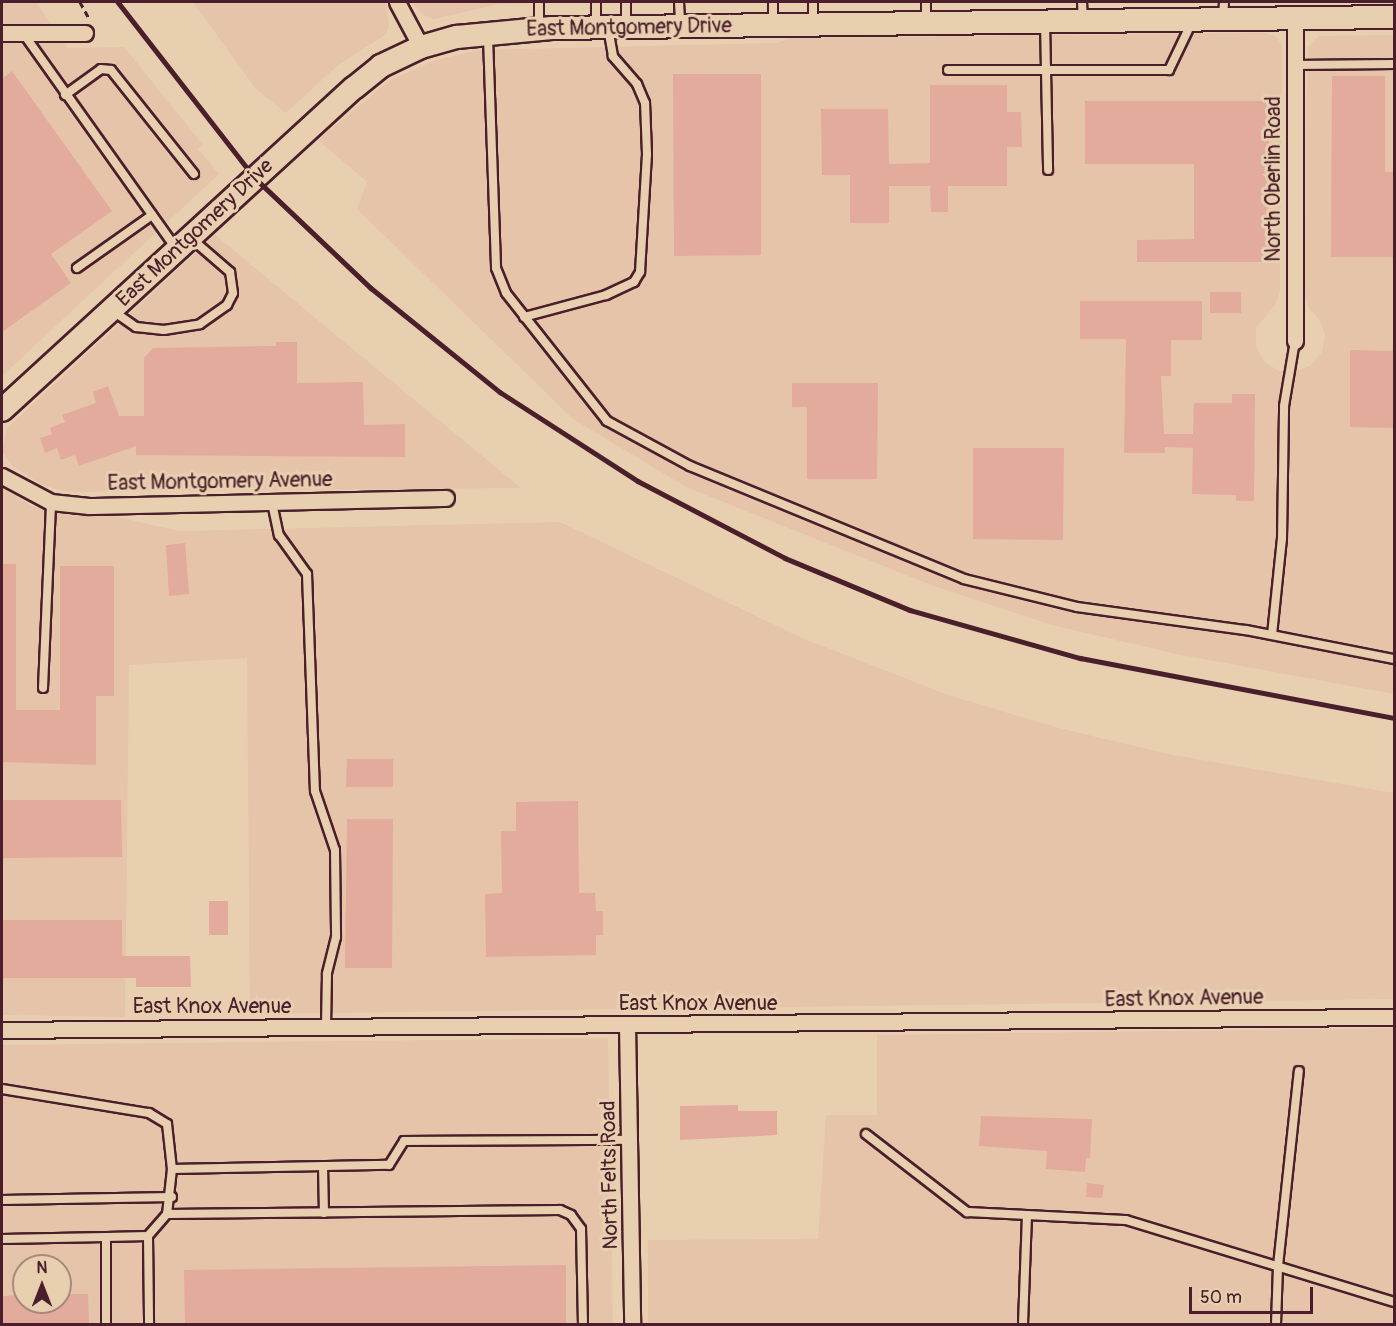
<!DOCTYPE html>
<style>
body{margin:0}
#map{position:relative;width:1396px;height:1326px;overflow:hidden;background:#e8cfb0;font-family:Pangolin,sans-serif}
div>[style]{position:absolute}
[style*='--x']{left:calc(var(--x)*1px);top:calc(var(--y)*1px);width:calc(var(--w)*1px);rotate:calc(var(--a)*1deg)}
.built>*{inset:0;background:#e6c4aa}
.building>*{inset:0;background:#e2ab9b}
.path>*{height:3px;margin-top:-1.5px;transform-origin:0;background:repeating-linear-gradient(90deg,#4a1f2b 0 6px,transparent 0 10.5px)}
.roads{filter:drop-shadow(2px 0 #4a1f2b) drop-shadow(-2px 0 #4a1f2b) drop-shadow(0 2px #4a1f2b) drop-shadow(0 -2px #4a1f2b)}
.service>*{height:8px;margin:-4px;padding:0 4px;transform-origin:4px;border-radius:4px;background:#e8cfb0}
.minor>*{height:15px;margin:-7.5px;padding:0 7.5px;transform-origin:7.5px;border-radius:7.5px;background:#e8cfb0}
.secondary>*{height:22px;margin:-11px;padding:0 11px;transform-origin:11px;border-radius:11px;background:#e8cfb0}
.rail>*{height:4.5px;margin:-2.25px;padding:0 2.25px;transform-origin:2.25px;border-radius:2.25px;background:#4a1f2b}
span{translate:-50% -50%;white-space:nowrap;text-align:center;line-height:1.15;-webkit-text-stroke:6px #e8cfb0;paint-order:stroke}
.street-label{font-size:21px;color:#4a1f2b}
.frame{position:absolute;inset:0;border:3px solid #4a1f2b;pointer-events:none}
.north{position:absolute;left:12px;top:1254px;width:60px;height:60px;box-sizing:border-box;background:#e8cfb0;border:2px solid #a9897b;border-radius:50%;rotate:0deg;font-size:16px;font-weight:700;line-height:24px;text-align:center;color:#4a1f2b}
.north::after{content:'';display:block;margin:auto;width:21px;height:27px;background:#4a1f2b;clip-path:polygon(50% 0,100% 100%,50% 72%,0 100%)}
.scale{position:absolute;left:1189px;top:1287px;width:124px;height:27px;box-sizing:border-box;border:3px solid #4a1f2b;border-top:0;padding-left:8px;font-size:18px;line-height:21px;white-space:nowrap;color:#4a1f2b;-webkit-text-stroke:4px #e8cfb0;paint-order:stroke}
</style>
<div id="map">
<div class="built">
<i style="clip-path:polygon(2px 2px,36px 2px,68px 48px,124px 47px,203px 145px,198px 149px,219px 174px,2px 376px)"></i>
<i style="clip-path:polygon(193px 2px,386px 2px,389px 27px,385px 35px,337px 66px,286px 113px,256px 89px)"></i>
<i style="clip-path:polygon(411px 2px,613px 2px,499px 4px,434px 19px,423px 15px)"></i>
<i style="clip-path:polygon(1263px 33px,1275px 36px,1282px 45px,1280px 291px,1275px 305px,1256px 328px,1256px 346px,1264px 362px,1279px 371px,1293px 372px,1310px 366px,1322px 352px,1325px 335px,1320px 320px,1308px 307px,1305px 292px,1307px 48px,1319px 36px,1394px 35px,1394px 694px,1176px 654px,1052px 625px,931px 585px,686px 487px,573px 419px,357px 209px,367px 182px,318px 140px,390px 80px,436px 60px,479px 50px,777px 43px,790px 38px)"></i>
<i style="clip-path:polygon(215px 235px,521px 488px,68px 492px,42px 485px,10px 464px,2px 450px,7px 428px)"></i>
<i style="clip-path:polygon(2px 489px,36px 508px,67px 515px,112px 516px,180px 531px,560px 522px,802px 638px,948px 695px,1062px 729px,1173px 755px,1394px 793px,1394px 999px,250px 1014px,247px 658px,129px 665px,125px 1017px,2px 1015px)"></i>
<i style="clip-path:polygon(1394px 1028px,1394px 1324px,648px 1324px,648px 1240px,818px 1239px,826px 1115px,877px 1115px,877px 1035px)"></i>
<i style="clip-path:polygon(evenodd,608px 1038px,613px 1324px,2px 1324px,2px 1045px,608px 1038px,24px 1266px,60px 1266px,60px 1302px,24px 1302px,24px 1266px)"></i>
</div>
<div class="building">
<i style="clip-path:polygon(12px 71px,112px 211px,51px 254px,71px 283px,2px 332px,2px 79px)"></i>
<i style="clip-path:polygon(673px 74px,761px 74px,761px 255px,674px 256px)"></i>
<i style="clip-path:polygon(1332px 76px,1385px 76px,1385px 172px,1395px 172px,1395px 257px,1331px 257px)"></i>
<i style="clip-path:polygon(930px 85px,1007px 85px,1007px 112px,1021px 112px,1022px 147px,1007px 147px,1007px 186px,948px 186px,948px 212px,931px 212px,930px 186px,889px 186px,889px 223px,850px 223px,850px 175px,822px 175px,821px 109px,888px 109px,889px 164px,930px 163px)"></i>
<i style="clip-path:polygon(1085px 101px,1269px 101px,1269px 262px,1137px 262px,1137px 240px,1194px 239px,1194px 164px,1085px 164px)"></i>
<i style="clip-path:polygon(1210px 292px,1241px 292px,1241px 313px,1210px 313px)"></i>
<i style="clip-path:polygon(1080px 301px,1202px 301px,1202px 340px,1171px 340px,1171px 376px,1161px 376px,1164px 434px,1193px 434px,1194px 403px,1232px 403px,1232px 394px,1255px 394px,1254px 501px,1236px 501px,1236px 495px,1192px 494px,1193px 448px,1165px 447px,1165px 453px,1124px 453px,1126px 339px,1080px 339px)"></i>
<i style="clip-path:polygon(276px 342px,297px 342px,297px 383px,363px 382px,364px 425px,405px 424px,405px 457px,136px 455px,136px 446px,79px 466px,75px 455px,61px 460px,57px 448px,45px 453px,40px 438px,52px 434px,50px 428px,65px 422px,62px 415px,96px 403px,93px 392px,108px 386px,119px 416px,144px 416px,144px 358px,153px 348px,276px 346px)"></i>
<i style="clip-path:polygon(1350px 350px,1395px 351px,1395px 428px,1350px 427px)"></i>
<i style="clip-path:polygon(792px 383px,878px 383px,877px 479px,807px 479px,807px 407px,792px 407px)"></i>
<i style="clip-path:polygon(973px 448px,1064px 448px,1063px 540px,973px 539px)"></i>
<i style="clip-path:polygon(185px 543px,189px 594px,169px 596px,166px 545px)"></i>
<i style="clip-path:polygon(2px 564px,16px 564px,16px 710px,60px 710px,60px 566px,114px 566px,114px 696px,96px 696px,96px 765px,2px 762px)"></i>
<i style="clip-path:polygon(347px 759px,393px 759px,393px 787px,346px 787px)"></i>
<i style="clip-path:polygon(2px 800px,121px 800px,122px 857px,2px 858px)"></i>
<i style="clip-path:polygon(578px 801px,579px 893px,595px 893px,596px 911px,603px 911px,603px 935px,596px 935px,596px 955px,486px 957px,485px 894px,502px 893px,501px 831px,516px 831px,516px 802px)"></i>
<i style="clip-path:polygon(347px 819px,393px 819px,392px 968px,345px 968px)"></i>
<i style="clip-path:polygon(209px 901px,228px 901px,228px 935px,209px 935px)"></i>
<i style="clip-path:polygon(2px 920px,122px 920px,122px 956px,190px 956px,191px 987px,136px 987px,136px 978px,2px 978px)"></i>
<i style="clip-path:polygon(738px 1105px,738px 1111px,777px 1111px,777px 1135px,680px 1140px,680px 1106px)"></i>
<i style="clip-path:polygon(981px 1116px,1092px 1119px,1090px 1158px,1086px 1158px,1085px 1172px,1046px 1169px,1047px 1151px,979px 1146px)"></i>
<i style="clip-path:polygon(1087px 1183px,1104px 1185px,1102px 1198px,1086px 1197px)"></i>
<i style="clip-path:polygon(566px 1265px,566px 1324px,185px 1324px,184px 1270px)"></i>
<i style="clip-path:polygon(60px 1294px,88px 1294px,89px 1324px,2px 1324px,2px 1296px,24px 1295px,24px 1302px,60px 1302px)"></i>
</div>
<div class="path">
<i style="--x:80;--y:2;--w:18;--a:61"></i>
</div>
<div class="roads">
<div class="service">
<i style="--x:539;--y:2;--w:25;--a:90"></i>
<i style="--x:596;--y:2;--w:23;--a:90"></i>
<i style="--x:626;--y:2;--w:22;--a:90"></i>
<i style="--x:679;--y:2;--w:22;--a:87"></i>
<i style="--x:773;--y:2;--w:21;--a:90"></i>
<i style="--x:813;--y:2;--w:19;--a:90"></i>
<i style="--x:1082;--y:2;--w:17;--a:87"></i>
<i style="--x:1223;--y:17;--w:15;--a:-86"></i>
<i style="--x:926;--y:21;--w:19;--a:-90"></i>
<i style="--x:1045;--y:22;--w:148;--a:88.8"></i>
<i style="--x:23;--y:33;--w:262;--a:54.6"></i>
<i style="--x:488;--y:37;--w:231;--a:88"></i>
<i style="--x:496;--y:268;--w:27;--a:68"></i>
<i style="--x:506;--y:293;--w:163;--a:51.7"></i>
<i style="--x:607;--y:421;--w:94;--a:28.5"></i>
<i style="--x:690;--y:466;--w:296;--a:22.4"></i>
<i style="--x:964;--y:579;--w:116;--a:13.9"></i>
<i style="--x:1077;--y:607;--w:171;--a:7.8"></i>
<i style="--x:1246;--y:630;--w:151;--a:11.1"></i>
<i style="--x:1295;--y:65;--w:99;--a:-0.6"></i>
<i style="--x:948;--y:70;--w:221;--a:0"></i>
<i style="--x:1169;--y:70;--w:53;--a:-64.4"></i>
<i style="--x:65;--y:95;--w:44;--a:-35.8"></i>
<i style="--x:101;--y:69;--w:10;--a:6"></i>
<i style="--x:111;--y:70;--w:133;--a:51.4"></i>
<i style="--x:77;--y:268;--w:92;--a:-35.2"></i>
<i style="--x:113;--y:311;--w:28;--a:35"></i>
<i style="--x:136;--y:327;--w:28;--a:6"></i>
<i style="--x:164;--y:330;--w:36;--a:-9"></i>
<i style="--x:200;--y:324;--w:33;--a:-35"></i>
<i style="--x:227;--y:305;--w:13;--a:-63"></i>
<i style="--x:233;--y:293;--w:21;--a:-98"></i>
<i style="--x:230;--y:272;--w:49;--a:-139.1"></i>
<i style="--x:524;--y:317;--w:85;--a:-15"></i>
<i style="--x:606;--y:295;--w:31;--a:-25"></i>
<i style="--x:634;--y:282;--w:12;--a:-59"></i>
<i style="--x:640;--y:272;--w:118;--a:-86.6"></i>
<i style="--x:647;--y:154;--w:51;--a:-92.2"></i>
<i style="--x:645;--y:103;--w:21;--a:-113"></i>
<i style="--x:637;--y:84;--w:37;--a:-131"></i>
<i style="--x:613;--y:56;--w:28;--a:-100"></i>
<i style="--x:272;--y:503;--w:33;--a:78"></i>
<i style="--x:279;--y:535;--w:48;--a:54.3"></i>
<i style="--x:307;--y:574;--w:217;--a:87.9"></i>
<i style="--x:315;--y:791;--w:62;--a:71.3"></i>
<i style="--x:335;--y:850;--w:87;--a:89.3"></i>
<i style="--x:336;--y:937;--w:38;--a:104"></i>
<i style="--x:327;--y:974;--w:54;--a:91.1"></i>
<i style="--x:1272;--y:635;--w:97;--a:-84.1"></i>
<i style="--x:1282;--y:539;--w:133;--a:-89.1"></i>
<i style="--x:1284;--y:406;--w:66;--a:-80.4"></i>
<i style="--x:43;--y:688;--w:186;--a:-87.5"></i>
<i style="--x:2;--y:1089;--w:149;--a:9.3"></i>
<i style="--x:149;--y:1113;--w:21;--a:31"></i>
<i style="--x:167;--y:1124;--w:45;--a:83.7"></i>
<i style="--x:172;--y:1169;--w:45;--a:96.3"></i>
<i style="--x:167;--y:1214;--w:29;--a:131"></i>
<i style="--x:148;--y:1236;--w:42;--a:178.6"></i>
<i style="--x:866;--y:1134;--w:128;--a:37.7"></i>
<i style="--x:967;--y:1212;--w:159;--a:2.9"></i>
<i style="--x:1126;--y:1220;--w:280;--a:17"></i>
<i style="--x:323;--y:1166;--w:47;--a:88.8"></i>
<i style="--x:172;--y:1169;--w:217;--a:-1.1"></i>
<i style="--x:389;--y:1165;--w:28;--a:-58"></i>
<i style="--x:404;--y:1141;--w:226;--a:-0.3"></i>
<i style="--x:2;--y:1200;--w:170;--a:-1"></i>
<i style="--x:167;--y:1214;--w:393;--a:-0.6"></i>
<i style="--x:560;--y:1210;--w:12;--a:24"></i>
<i style="--x:571;--y:1215;--w:17;--a:54"></i>
<i style="--x:581;--y:1229;--w:95;--a:88.8"></i>
<i style="--x:148;--y:1236;--w:88;--a:89.3"></i>
<i style="--x:2;--y:1239;--w:104;--a:-1.1"></i>
<i style="--x:106;--y:1237;--w:87;--a:90"></i>
<i style="--x:1023;--y:1324;--w:109;--a:-87.9"></i>
<i style="--x:1276;--y:1324;--w:58;--a:-88"></i>
<i style="--x:1278;--y:1266;--w:196;--a:-83.9"></i>
</div>
<div class="minor">
<i style="--x:397;--y:2;--w:51;--a:61.9"></i>
<i style="--x:2;--y:33;--w:83;--a:0"></i>
<i style="--x:1295;--y:341;--w:323;--a:-90"></i>
<i style="--x:2;--y:476;--w:55;--a:28"></i>
<i style="--x:51;--y:502;--w:38;--a:6"></i>
<i style="--x:89;--y:506;--w:357;--a:-1.3"></i>
<i style="--x:627;--y:1025;--w:299;--a:89"></i>
<i style="--x:2;--y:1030;--w:1392;--a:-0.54"></i>
</div>
<div class="secondary">
<i style="--x:2;--y:410;--w:477;--a:-42.5"></i>
<i style="--x:354;--y:88;--w:35;--a:-39"></i>
<i style="--x:381;--y:66;--w:44;--a:-25.4"></i>
<i style="--x:421;--y:47;--w:37;--a:-16"></i>
<i style="--x:457;--y:37;--w:95;--a:-5.4"></i>
<i style="--x:552;--y:28;--w:842;--a:-0.75"></i>
</div>
</div>
<div class="rail">
<i style="--x:118;--y:2;--w:223;--a:52.1"></i>
<i style="--x:255;--y:178;--w:160;--a:43.5"></i>
<i style="--x:371;--y:288;--w:166;--a:38.9"></i>
<i style="--x:500;--y:392;--w:164;--a:32.8"></i>
<i style="--x:638;--y:481;--w:166;--a:27.6"></i>
<i style="--x:785;--y:558;--w:135;--a:22.6"></i>
<i style="--x:910;--y:610;--w:177;--a:15.8"></i>
<i style="--x:1080;--y:658;--w:320;--a:10.8"></i>
</div>
<div class="street-label">
<span style="left:629px;top:28px;rotate:-1deg">East Montgomery Drive</span>
<span style="left:1274px;top:179px;rotate:-90deg">North Oberlin Road</span>
<span style="left:195px;top:233px;rotate:-43deg">East Montgomery Drive</span>
<span style="left:220px;top:482px;rotate:-1deg">East Montgomery Avenue</span>
<span style="left:1184px;top:999px;rotate:-1deg">East Knox Avenue</span>
<span style="left:698px;top:1004px">East Knox Avenue</span>
<span style="left:212px;top:1007px">East Knox Avenue</span>
<span style="left:610px;top:1175px;rotate:-91deg">North Felts Road</span>
</div>
<div class="frame"></div>
<div class="north">N</div>
<div class="scale">50 m</div>
</div>
